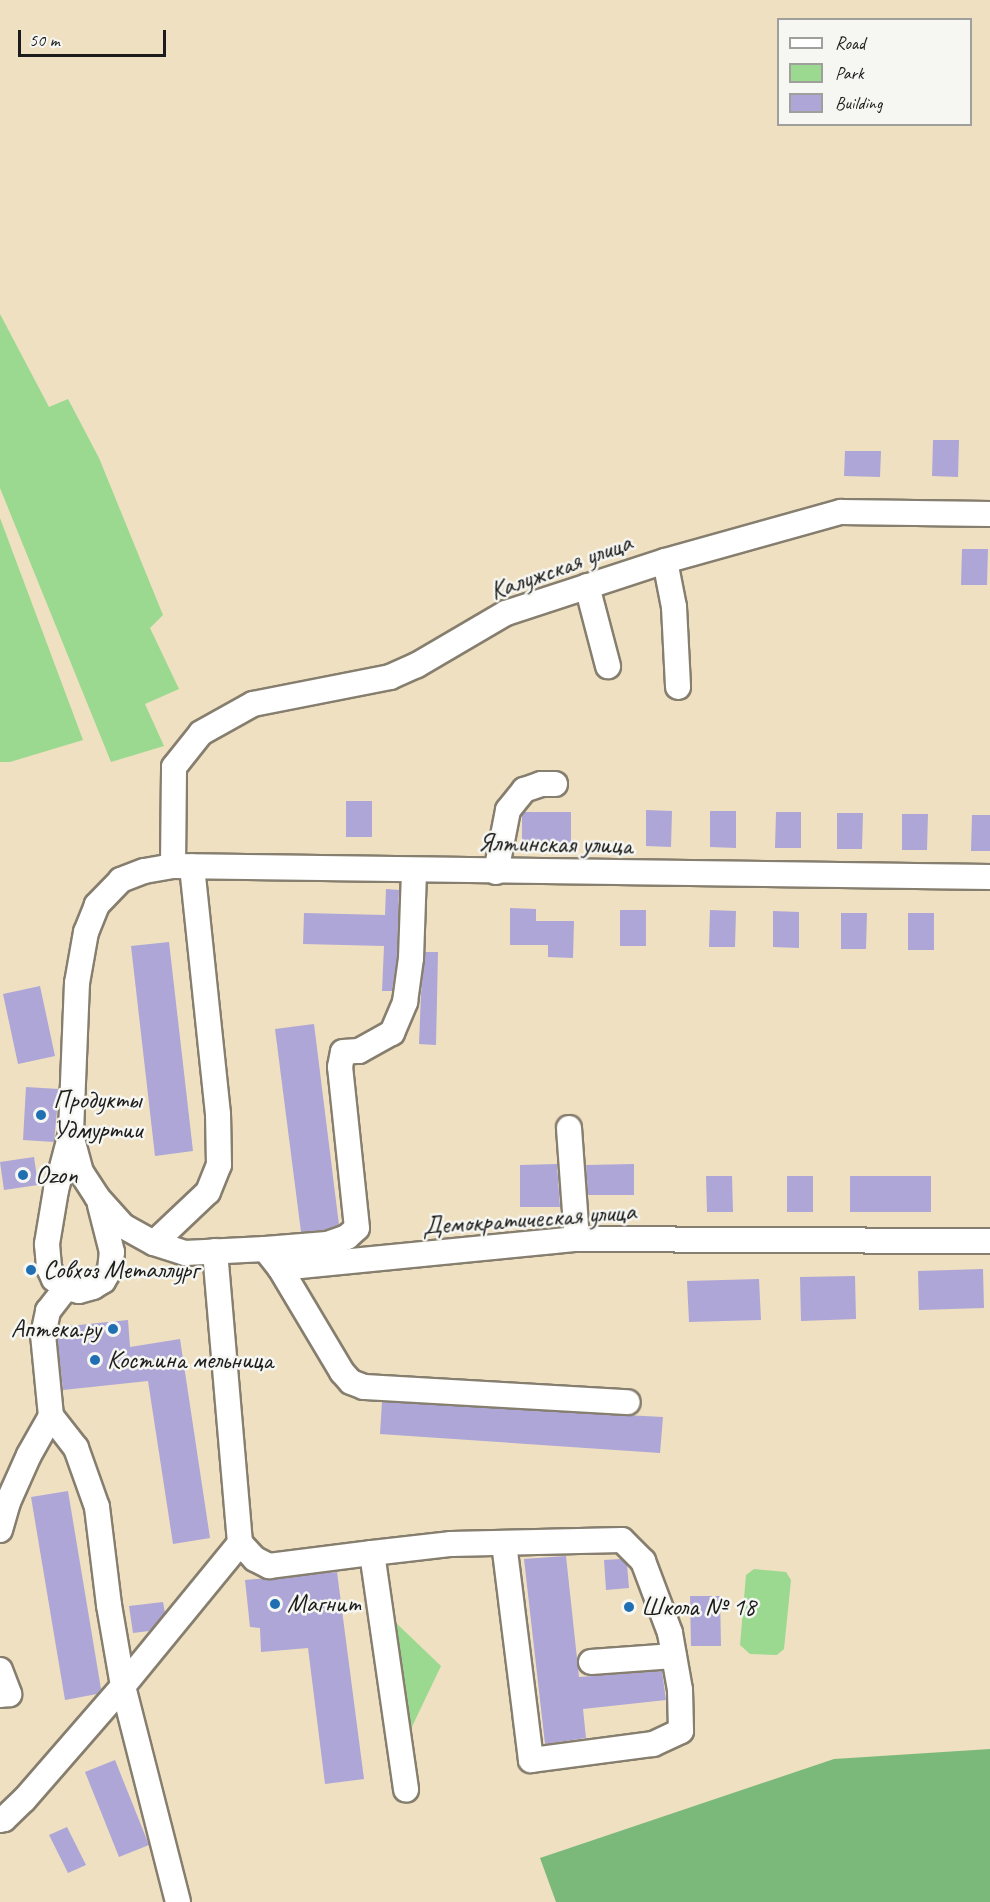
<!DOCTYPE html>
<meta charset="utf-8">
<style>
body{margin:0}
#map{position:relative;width:990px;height:1902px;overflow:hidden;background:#efe0c1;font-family:Caveat,sans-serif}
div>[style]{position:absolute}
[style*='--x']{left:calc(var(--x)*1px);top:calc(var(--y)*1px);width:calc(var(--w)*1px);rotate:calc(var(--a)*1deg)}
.green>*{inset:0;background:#9ad98f}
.forest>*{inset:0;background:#7bb97a}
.building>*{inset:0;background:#ada6d7}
.roads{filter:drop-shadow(2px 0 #867e6e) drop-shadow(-2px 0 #867e6e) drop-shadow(0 2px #867e6e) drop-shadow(0 -2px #867e6e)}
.minor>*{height:24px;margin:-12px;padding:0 12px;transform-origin:12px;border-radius:12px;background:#fff}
.dots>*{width:16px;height:16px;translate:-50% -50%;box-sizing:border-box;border:3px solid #f6f6f2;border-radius:50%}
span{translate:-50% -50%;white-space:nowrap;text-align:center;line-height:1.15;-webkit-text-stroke:5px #f6f6f2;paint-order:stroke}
.street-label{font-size:26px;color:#1c1c1c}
.poi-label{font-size:26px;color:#1c1c1c}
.left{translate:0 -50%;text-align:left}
.right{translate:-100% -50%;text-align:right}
.legend{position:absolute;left:777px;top:18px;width:195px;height:108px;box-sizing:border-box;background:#f6f6f2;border:2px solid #9f9f9c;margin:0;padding:8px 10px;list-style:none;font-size:18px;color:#1c1c1c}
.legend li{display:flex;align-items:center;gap:12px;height:30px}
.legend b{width:30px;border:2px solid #9f9f9c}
.scale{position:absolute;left:18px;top:30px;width:148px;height:27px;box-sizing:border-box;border:3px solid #1c1c1c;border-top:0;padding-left:8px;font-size:18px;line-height:21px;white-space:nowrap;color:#1c1c1c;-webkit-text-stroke:4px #f6f6f2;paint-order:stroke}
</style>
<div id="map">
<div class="green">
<i style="clip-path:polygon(0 314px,49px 407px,68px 399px,99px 458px,163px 615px,150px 628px,179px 689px,145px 704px,164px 746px,111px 762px,0 488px)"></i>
<i style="clip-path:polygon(0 518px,83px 740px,10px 762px,0 762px)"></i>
<i style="clip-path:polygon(754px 1569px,786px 1572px,791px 1580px,784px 1649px,777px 1655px,750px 1654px,740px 1645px,746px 1575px)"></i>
<i style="clip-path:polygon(395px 1622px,441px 1666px,408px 1735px)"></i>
</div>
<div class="forest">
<i style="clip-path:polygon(990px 1749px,990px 1902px,556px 1902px,540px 1858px,834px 1759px)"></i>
</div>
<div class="building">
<i style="clip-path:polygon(933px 440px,959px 440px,958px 477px,932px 476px)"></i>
<i style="clip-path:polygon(845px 451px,881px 451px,880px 477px,844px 476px)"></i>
<i style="clip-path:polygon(962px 549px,988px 549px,987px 585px,961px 585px)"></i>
<i style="clip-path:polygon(346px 801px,372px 801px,372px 837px,346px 837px)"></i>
<i style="clip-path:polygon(646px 810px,672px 811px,671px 847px,646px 846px)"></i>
<i style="clip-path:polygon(710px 811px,736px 811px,736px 848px,710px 847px)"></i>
<i style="clip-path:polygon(525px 812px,571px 812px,571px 846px,522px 846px,522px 815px)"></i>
<i style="clip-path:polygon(776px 812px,801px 812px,801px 848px,775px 848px)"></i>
<i style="clip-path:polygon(837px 813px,863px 813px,862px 849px,837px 849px)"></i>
<i style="clip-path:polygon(902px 814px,928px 814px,927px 850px,902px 850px)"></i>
<i style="clip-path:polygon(972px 815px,990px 815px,990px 851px,971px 851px)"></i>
<i style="clip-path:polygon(386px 889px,399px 890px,397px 957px,392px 991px,382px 991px,384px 946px,303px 944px,304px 913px,385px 915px)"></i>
<i style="clip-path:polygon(510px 908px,536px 909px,536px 921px,574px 921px,573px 958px,548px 957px,548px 945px,510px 945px)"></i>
<i style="clip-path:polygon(620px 910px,646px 910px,646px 946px,620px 946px)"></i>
<i style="clip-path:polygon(710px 910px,736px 911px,735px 947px,709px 947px)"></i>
<i style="clip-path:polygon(773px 911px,799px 912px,799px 948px,773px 947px)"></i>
<i style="clip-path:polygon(841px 913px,867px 913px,866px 949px,841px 949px)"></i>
<i style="clip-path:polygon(908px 913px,934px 913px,934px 950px,908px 950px)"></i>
<i style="clip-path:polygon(169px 942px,193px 1151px,155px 1156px,131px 946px)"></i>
<i style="clip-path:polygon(425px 952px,438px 952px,436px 1045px,419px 1044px,421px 994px)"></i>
<i style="clip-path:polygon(40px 986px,55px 1056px,18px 1064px,3px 994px)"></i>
<i style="clip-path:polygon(314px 1024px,339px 1225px,324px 1230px,301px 1232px,275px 1029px)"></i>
<i style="clip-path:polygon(26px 1087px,59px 1089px,54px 1142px,23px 1140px)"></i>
<i style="clip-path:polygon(34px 1157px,38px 1185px,4px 1190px,0 1162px)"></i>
<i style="clip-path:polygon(557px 1164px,560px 1207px,520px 1207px,520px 1165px)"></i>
<i style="clip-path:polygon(634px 1164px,634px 1195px,588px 1195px,586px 1165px)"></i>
<i style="clip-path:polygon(706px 1176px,732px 1176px,733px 1212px,707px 1212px)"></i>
<i style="clip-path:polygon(787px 1176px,813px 1176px,813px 1212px,787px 1212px)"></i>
<i style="clip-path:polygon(850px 1176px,931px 1176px,931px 1212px,850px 1212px)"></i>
<i style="clip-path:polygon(983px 1269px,984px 1308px,919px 1310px,918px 1271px)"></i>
<i style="clip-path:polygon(855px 1276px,856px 1319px,801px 1321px,800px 1277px)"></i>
<i style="clip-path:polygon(759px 1279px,761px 1320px,689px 1322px,687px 1281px)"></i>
<i style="clip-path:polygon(128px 1320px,130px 1347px,180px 1339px,210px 1538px,173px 1544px,148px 1381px,63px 1390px,57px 1336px,59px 1327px)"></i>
<i style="clip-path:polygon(382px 1402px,663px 1417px,660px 1453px,380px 1434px)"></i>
<i style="clip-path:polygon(68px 1491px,101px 1689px,97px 1694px,65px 1700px,31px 1497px)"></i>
<i style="clip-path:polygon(566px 1556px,579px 1677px,662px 1671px,666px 1700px,583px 1709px,586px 1738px,545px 1744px,524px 1559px)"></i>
<i style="clip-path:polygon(621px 1559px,627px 1565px,629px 1588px,606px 1590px,604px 1560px)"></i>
<i style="clip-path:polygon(337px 1572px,364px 1779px,325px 1784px,308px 1648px,261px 1652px,260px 1628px,250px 1627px,245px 1580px)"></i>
<i style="clip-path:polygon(690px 1596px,720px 1596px,721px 1646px,691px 1646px)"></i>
<i style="clip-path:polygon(163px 1602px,165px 1613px,149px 1631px,133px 1633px,129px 1606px)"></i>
<i style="clip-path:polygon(115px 1760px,149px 1845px,119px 1857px,85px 1772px)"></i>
<i style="clip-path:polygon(67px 1827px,86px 1865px,68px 1873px,49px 1835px)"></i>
</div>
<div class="roads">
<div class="minor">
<i style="--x:665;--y:561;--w:47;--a:78.9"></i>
<i style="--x:674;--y:607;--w:80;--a:87.1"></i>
<i style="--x:587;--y:586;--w:83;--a:75.3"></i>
<i style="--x:173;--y:866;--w:99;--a:-89.4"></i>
<i style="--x:174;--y:767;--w:43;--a:-51.5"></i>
<i style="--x:201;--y:733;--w:60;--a:-29.1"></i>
<i style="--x:253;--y:704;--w:140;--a:-11.1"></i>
<i style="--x:390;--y:677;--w:30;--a:-24"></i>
<i style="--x:417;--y:665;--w:103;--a:-30.3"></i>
<i style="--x:506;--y:613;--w:167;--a:-18.1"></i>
<i style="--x:665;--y:561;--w:183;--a:-15.6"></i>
<i style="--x:841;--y:512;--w:149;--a:0.8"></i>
<i style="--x:496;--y:872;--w:63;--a:-79"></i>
<i style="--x:508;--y:810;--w:26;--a:-51"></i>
<i style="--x:524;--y:790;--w:18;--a:-19"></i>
<i style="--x:541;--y:784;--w:14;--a:0"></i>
<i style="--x:990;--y:877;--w:817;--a:-179.23"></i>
<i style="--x:173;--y:866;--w:29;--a:170"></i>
<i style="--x:144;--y:871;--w:25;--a:159"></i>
<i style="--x:121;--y:880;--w:35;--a:134"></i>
<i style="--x:97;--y:905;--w:29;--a:112"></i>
<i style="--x:86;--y:932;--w:52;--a:100"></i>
<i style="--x:77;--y:983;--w:152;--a:92.3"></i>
<i style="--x:71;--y:1135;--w:38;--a:75"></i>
<i style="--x:81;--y:1172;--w:30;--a:57"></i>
<i style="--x:97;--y:1197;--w:39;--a:48"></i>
<i style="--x:123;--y:1226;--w:35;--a:29"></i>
<i style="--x:154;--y:1243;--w:33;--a:18"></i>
<i style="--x:185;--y:1253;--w:80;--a:-2.9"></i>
<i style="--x:265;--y:1249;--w:24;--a:52"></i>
<i style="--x:280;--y:1268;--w:298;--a:-5.6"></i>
<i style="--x:577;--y:1239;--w:413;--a:0.3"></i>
<i style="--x:569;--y:1128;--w:111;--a:85.9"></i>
<i style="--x:70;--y:1137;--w:55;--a:104.8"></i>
<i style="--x:56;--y:1190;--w:55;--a:99.5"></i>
<i style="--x:47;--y:1244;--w:24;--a:85"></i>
<i style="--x:49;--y:1268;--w:12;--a:66"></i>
<i style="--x:54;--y:1279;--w:15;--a:37"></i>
<i style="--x:66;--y:1288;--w:13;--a:13"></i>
<i style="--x:79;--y:1291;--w:15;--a:-16"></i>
<i style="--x:93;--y:1287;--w:12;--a:-31"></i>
<i style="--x:103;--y:1281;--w:13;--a:-58"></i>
<i style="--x:110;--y:1270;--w:18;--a:-84"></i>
<i style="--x:112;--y:1252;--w:49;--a:-104.3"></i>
<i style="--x:154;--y:1243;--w:74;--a:-43.4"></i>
<i style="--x:208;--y:1192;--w:29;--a:-68"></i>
<i style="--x:219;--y:1165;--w:51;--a:-91.1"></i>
<i style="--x:218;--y:1114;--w:249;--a:-96"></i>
<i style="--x:265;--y:1249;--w:62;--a:-4.6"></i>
<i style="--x:327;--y:1244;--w:21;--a:-19"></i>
<i style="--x:347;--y:1237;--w:13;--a:-42"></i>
<i style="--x:357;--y:1228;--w:162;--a:-96"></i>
<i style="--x:340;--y:1067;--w:15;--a:-79"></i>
<i style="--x:343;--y:1052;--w:16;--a:-4"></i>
<i style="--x:359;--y:1051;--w:38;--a:-29"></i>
<i style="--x:392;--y:1033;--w:34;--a:-67"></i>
<i style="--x:405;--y:1002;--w:44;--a:-82.2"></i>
<i style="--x:411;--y:958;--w:87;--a:-88"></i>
<i style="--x:280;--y:1268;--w:121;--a:59.2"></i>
<i style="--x:342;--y:1372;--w:13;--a:48"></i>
<i style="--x:351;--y:1382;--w:14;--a:21"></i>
<i style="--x:364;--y:1387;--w:264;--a:3.3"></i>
<i style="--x:0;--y:1530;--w:29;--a:-74"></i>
<i style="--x:8;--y:1502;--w:51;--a:-65.9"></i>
<i style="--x:29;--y:1455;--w:45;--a:-60.6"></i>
<i style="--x:240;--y:1543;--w:22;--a:47"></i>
<i style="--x:255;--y:1559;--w:16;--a:27"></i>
<i style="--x:269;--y:1566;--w:104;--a:-7.2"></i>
<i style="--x:372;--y:1553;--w:239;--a:81.8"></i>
<i style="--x:372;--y:1553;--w:80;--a:-6.5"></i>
<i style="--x:451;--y:1544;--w:171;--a:-1.3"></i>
<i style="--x:622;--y:1540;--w:30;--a:45"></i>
<i style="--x:643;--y:1561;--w:77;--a:69.4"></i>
<i style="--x:670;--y:1633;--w:58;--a:80"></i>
<i style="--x:680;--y:1690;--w:41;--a:88.6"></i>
<i style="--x:681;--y:1731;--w:31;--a:155"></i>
<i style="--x:653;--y:1744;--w:123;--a:172.5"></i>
<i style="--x:531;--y:1760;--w:218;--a:-97.1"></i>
<i style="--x:591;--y:1662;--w:83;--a:-4.1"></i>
<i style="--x:0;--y:1670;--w:26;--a:69"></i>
<i style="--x:9;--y:1694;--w:9;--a:174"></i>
<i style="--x:0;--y:1820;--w:4;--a:-14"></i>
<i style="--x:4;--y:1819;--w:28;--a:-44"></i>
<i style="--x:24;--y:1800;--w:151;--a:-49"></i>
<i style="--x:123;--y:1686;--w:82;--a:-99.8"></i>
<i style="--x:109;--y:1605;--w:99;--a:-97"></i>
<i style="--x:97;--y:1507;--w:63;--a:-109.6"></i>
<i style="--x:76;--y:1448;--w:41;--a:-128"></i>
<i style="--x:51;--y:1416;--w:81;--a:-95.6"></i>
<i style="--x:43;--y:1335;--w:25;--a:-78"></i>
<i style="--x:48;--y:1311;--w:29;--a:-52"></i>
<i style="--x:178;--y:1902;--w:223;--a:-104.3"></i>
<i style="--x:123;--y:1686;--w:185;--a:-50.7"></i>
<i style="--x:240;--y:1543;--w:293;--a:-94.9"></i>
</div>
</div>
<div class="dots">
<i style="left:41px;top:1115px;background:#1f6fb2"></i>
<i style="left:23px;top:1175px;background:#1f6fb2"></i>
<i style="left:31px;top:1270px;background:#1f6fb2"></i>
<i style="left:113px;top:1329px;background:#1f6fb2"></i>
<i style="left:95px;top:1360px;background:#1f6fb2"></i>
<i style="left:275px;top:1604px;background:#1f6fb2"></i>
<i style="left:629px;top:1607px;background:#1f6fb2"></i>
</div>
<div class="street-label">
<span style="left:561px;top:567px;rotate:-20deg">Калужская улица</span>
<span style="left:555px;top:844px;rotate:1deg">Ялтинская улица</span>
<span style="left:529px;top:1219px;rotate:-4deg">Демократическая улица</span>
</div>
<div class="poi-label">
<span class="left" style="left:53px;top:1115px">Продукты<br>Удмуртии</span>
<span class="left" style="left:35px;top:1175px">Ozon</span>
<span class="left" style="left:43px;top:1270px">Совхоз Металлург</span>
<span class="right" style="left:101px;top:1329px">Аптека.ру</span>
<span class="left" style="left:107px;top:1360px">Костина мельница</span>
<span class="left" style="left:287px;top:1604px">Магнит</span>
<span class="left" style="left:641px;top:1607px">Школа № 18</span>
</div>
<ul class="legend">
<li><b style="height:8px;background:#fff"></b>Road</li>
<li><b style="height:16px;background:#9ad98f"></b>Park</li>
<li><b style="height:16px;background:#ada6d7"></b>Building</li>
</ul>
<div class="scale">50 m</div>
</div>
